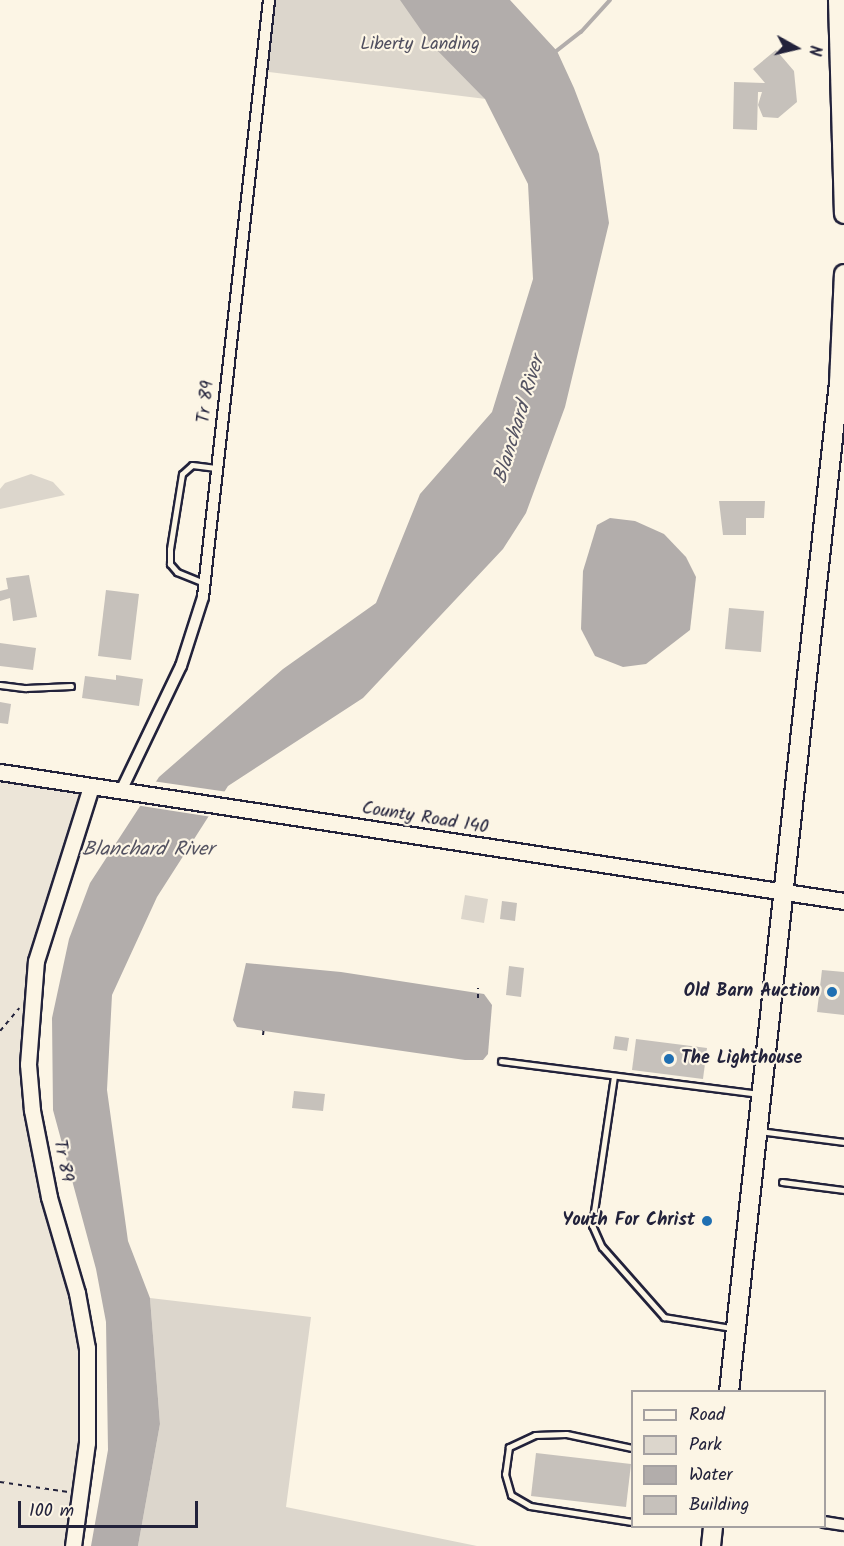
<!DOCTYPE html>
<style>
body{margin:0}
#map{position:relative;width:844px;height:1546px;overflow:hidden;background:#fcf5e5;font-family:Kalam,sans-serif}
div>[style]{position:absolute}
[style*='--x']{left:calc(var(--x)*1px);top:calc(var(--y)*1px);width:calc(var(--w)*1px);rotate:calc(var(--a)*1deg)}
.built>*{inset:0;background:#ece5d8}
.green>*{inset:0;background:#dcd6cc}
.water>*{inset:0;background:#b2adab}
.pier>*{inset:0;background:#fcf5e5}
.stream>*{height:4px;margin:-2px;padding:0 2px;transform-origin:2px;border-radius:2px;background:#b2adab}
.building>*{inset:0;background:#c6c1bb}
.path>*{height:2px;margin-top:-1px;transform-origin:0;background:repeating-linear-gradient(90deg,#22223b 0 4.5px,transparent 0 9px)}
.roads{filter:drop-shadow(2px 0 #22223b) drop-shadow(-2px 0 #22223b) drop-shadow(0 2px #22223b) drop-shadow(0 -2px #22223b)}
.lane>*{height:5px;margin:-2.5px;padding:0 2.5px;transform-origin:2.5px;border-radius:2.5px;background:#fcf5e5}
.street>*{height:10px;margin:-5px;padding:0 5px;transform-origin:5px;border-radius:5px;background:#fcf5e5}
.secondary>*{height:15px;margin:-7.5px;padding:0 7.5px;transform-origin:7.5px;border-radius:7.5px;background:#fcf5e5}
.primary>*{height:18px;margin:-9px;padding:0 9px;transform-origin:9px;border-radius:9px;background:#fcf5e5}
.dots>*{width:16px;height:16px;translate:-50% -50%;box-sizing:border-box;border:3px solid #fcf5e5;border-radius:50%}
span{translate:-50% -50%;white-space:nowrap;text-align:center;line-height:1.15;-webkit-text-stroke:4.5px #fcf5e5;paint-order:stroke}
.park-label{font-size:18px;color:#504f5f}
.street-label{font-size:18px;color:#22223b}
.poi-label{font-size:18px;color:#22223b;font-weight:700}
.right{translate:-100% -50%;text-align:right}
.left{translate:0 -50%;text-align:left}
.water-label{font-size:20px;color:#545362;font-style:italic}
.legend{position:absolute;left:631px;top:1390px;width:195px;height:138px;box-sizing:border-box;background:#fcf5e5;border:2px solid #a5a1a1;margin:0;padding:8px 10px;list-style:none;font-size:18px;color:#22223b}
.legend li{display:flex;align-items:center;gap:12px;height:30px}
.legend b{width:30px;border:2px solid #a5a1a1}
.north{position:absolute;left:766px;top:18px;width:60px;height:60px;-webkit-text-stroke:4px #fcf5e5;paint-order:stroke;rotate:98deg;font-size:16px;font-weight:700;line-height:24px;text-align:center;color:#22223b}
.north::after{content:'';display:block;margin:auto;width:21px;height:27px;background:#22223b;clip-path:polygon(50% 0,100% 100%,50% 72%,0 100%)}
.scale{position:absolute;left:18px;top:1501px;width:180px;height:27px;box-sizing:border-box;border:3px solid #22223b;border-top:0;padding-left:8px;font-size:18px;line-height:21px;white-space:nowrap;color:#22223b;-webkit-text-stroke:4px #fcf5e5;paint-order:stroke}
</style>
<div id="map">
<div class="built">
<i style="clip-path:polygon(0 773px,91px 787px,36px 961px,28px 1064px,87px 1348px,71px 1546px,0 1546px)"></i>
</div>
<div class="green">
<i style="clip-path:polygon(269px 0,439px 0,535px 105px,261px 71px)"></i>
<i style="clip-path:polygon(31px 474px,53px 482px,65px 495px,0 509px,0 489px,5px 483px)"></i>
<i style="clip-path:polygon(465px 895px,488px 899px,484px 923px,461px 919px)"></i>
<i style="clip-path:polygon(150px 1298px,311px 1317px,286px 1507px,477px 1546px,138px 1546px,160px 1424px)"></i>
</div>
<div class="water">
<i style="clip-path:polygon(400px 0,510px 0,557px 51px,574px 88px,599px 154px,609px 223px,565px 407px,526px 513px,503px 549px,363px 698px,228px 786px,157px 897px,112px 995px,107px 1090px,128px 1241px,150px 1298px,160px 1424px,138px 1546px,91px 1546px,108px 1450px,106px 1322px,96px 1269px,53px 1110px,52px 1018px,69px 939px,90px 883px,159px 777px,283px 669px,376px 603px,420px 494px,492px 412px,533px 279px,528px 184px,485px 99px,430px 43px)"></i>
<i style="clip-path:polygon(610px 518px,635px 521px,664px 534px,686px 557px,696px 577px,690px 630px,646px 664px,623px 667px,595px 656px,581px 629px,583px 571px,597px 525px)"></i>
<i style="clip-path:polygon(246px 963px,341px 972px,484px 994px,492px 1005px,488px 1054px,483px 1060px,465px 1060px,237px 1027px,233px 1020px)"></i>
</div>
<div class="pier">
<i style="clip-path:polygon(152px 781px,228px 792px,212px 817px,135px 805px)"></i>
</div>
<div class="stream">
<i style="--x:555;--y:52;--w:33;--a:-38"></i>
<i style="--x:581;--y:32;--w:43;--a:-47.8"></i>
</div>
<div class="building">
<i style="clip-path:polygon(776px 50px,794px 71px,797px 102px,778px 118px,763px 117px,758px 105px,762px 92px,758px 92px,757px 130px,733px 129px,734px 82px,765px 83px,753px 69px)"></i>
<i style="clip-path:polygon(719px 501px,765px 501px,764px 518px,746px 518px,746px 535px,723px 535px)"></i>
<i style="clip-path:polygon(29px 575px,37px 617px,13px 621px,10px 598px,0 601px,0 591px,8px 589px,6px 578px)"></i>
<i style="clip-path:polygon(106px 590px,139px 594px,131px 660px,98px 656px)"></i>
<i style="clip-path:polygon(729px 608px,764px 611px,761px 652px,725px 649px)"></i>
<i style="clip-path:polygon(0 643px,36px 648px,33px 670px,0 666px)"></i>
<i style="clip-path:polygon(116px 675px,143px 679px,139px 706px,82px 698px,85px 676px,116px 680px)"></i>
<i style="clip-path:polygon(0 702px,11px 704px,8px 724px,0 723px)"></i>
<i style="clip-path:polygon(502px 901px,517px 903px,515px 921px,500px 919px)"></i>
<i style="clip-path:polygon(509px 966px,524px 968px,521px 997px,506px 995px)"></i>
<i style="clip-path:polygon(822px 970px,844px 972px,844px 1015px,817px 1012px)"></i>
<i style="clip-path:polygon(615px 1036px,629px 1038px,627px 1051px,613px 1049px)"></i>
<i style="clip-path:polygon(636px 1039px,707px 1048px,703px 1079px,632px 1070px)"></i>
<i style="clip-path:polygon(294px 1091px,325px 1094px,323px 1111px,292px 1108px)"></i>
<i style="clip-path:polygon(536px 1453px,631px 1464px,626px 1507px,531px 1496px)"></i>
</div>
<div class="path">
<i style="--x:478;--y:998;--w:10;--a:-90"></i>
<i style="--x:0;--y:1031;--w:30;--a:-50"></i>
<i style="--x:263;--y:1035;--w:8;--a:-83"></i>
<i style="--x:0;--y:1482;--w:69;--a:8.4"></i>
</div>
<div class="roads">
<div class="lane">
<i style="--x:204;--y:583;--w:29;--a:-158"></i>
<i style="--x:177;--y:572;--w:11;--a:-131"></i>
<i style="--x:170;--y:564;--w:15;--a:-90"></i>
<i style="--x:170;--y:549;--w:76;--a:-80.9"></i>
<i style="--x:182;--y:474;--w:13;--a:-42"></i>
<i style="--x:192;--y:465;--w:26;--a:7"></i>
<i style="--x:0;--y:685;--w:26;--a:7"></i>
<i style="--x:26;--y:688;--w:45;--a:-2.5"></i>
<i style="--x:501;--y:1061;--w:260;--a:7.3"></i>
<i style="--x:614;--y:1076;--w:151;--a:98.4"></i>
<i style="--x:592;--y:1225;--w:24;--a:66"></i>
<i style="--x:602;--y:1247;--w:94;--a:48.5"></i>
<i style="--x:664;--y:1317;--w:68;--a:9.3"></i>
<i style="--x:759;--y:1131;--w:86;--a:7.4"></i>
<i style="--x:782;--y:1182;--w:63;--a:7.4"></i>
<i style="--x:632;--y:1448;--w:67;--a:-168"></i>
<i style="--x:566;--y:1434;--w:31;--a:178"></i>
<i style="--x:535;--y:1435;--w:29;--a:155"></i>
<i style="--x:509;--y:1447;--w:27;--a:98"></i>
<i style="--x:505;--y:1474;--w:22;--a:74"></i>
<i style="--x:511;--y:1495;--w:22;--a:30"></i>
<i style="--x:530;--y:1506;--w:103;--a:8.9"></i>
</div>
<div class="street">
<i style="--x:121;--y:791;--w:139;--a:-64.4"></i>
<i style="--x:181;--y:666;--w:72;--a:-72.3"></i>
<i style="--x:203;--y:597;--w:601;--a:-83.69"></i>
<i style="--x:824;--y:1522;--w:20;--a:9"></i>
</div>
<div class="secondary">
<i style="--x:0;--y:772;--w:854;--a:8.69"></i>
<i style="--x:73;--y:1546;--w:104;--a:-82.3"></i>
<i style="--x:87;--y:1443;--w:95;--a:-90"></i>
<i style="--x:87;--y:1348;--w:56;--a:-100.3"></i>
<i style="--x:77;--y:1293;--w:100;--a:-106.3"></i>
<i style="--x:49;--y:1197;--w:89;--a:-101.1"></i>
<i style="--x:32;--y:1110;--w:46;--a:-95"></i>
<i style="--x:28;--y:1064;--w:103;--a:-85.6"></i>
<i style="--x:36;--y:961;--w:182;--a:-72.5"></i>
</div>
<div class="primary">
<i style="--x:838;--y:0;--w:214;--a:88.4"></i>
<i style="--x:729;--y:1392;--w:1015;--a:-83.78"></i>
<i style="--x:839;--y:383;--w:109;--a:-87.4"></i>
<i style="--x:711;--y:1546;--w:20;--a:-84"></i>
</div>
</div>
<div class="dots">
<i style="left:832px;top:992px;background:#1f6fb2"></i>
<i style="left:669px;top:1059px;background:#1f6fb2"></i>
<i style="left:707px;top:1221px;background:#1f6fb2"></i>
</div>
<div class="park-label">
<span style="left:420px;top:45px">Liberty Landing</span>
</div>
<div class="street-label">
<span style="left:207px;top:402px;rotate:-84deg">Tr 89</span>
<span style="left:425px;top:819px;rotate:9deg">County Road 140</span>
<span style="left:62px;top:1161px;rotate:79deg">Tr 89</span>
</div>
<div class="poi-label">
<span class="right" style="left:820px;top:992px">Old Barn Auction</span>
<span class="left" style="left:681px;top:1059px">The Lighthouse</span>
<span class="right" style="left:695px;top:1221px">Youth For Christ</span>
</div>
<div class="water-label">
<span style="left:520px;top:420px;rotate:-73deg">Blanchard River</span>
<span style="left:148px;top:850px">Blanchard River</span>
</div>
<ul class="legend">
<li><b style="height:8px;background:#fcf5e5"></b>Road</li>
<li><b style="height:16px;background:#dcd6cc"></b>Park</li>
<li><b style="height:16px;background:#b2adab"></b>Water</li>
<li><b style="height:16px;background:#c6c1bb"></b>Building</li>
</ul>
<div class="north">N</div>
<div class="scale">100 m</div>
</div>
